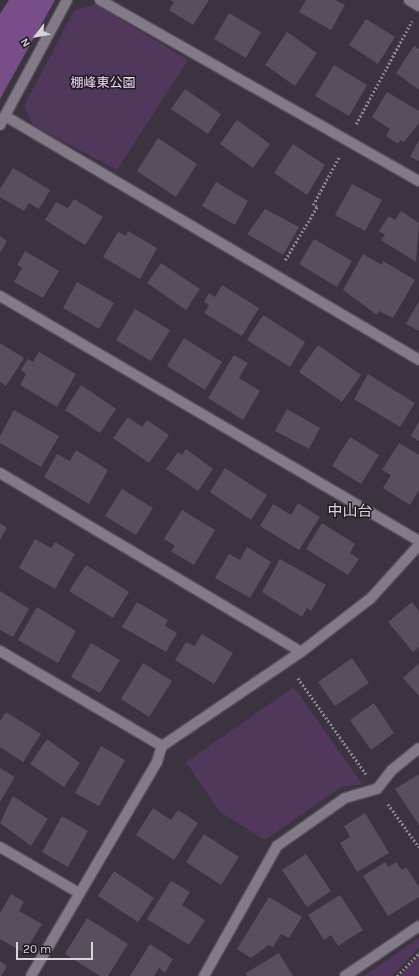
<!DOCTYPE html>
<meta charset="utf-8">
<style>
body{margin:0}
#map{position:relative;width:419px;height:976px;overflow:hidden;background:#3b333f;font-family:Karla,"Noto Sans JP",sans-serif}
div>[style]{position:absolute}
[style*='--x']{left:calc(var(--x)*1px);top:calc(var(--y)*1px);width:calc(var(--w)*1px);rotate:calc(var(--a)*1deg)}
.green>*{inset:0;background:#52375d}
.forest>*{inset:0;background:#774e88}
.building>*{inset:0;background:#574f5b}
.path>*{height:2.5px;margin-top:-1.25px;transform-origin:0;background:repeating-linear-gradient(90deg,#8b848e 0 2px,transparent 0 4px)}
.roads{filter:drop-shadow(1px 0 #554f59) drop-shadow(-1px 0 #554f59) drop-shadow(0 1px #554f59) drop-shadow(0 -1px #554f59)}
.minor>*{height:10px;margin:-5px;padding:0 5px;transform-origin:5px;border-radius:5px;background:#837a88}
span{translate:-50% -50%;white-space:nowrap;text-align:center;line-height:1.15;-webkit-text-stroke:3px #201d22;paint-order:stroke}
.park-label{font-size:13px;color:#f0d8fb}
.quarter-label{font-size:15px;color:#d9d4dc}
.north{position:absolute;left:16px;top:16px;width:40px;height:40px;-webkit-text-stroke:3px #201d22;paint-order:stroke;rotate:238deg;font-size:11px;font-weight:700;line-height:16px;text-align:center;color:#d9d4dc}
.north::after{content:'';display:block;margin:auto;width:14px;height:18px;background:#d9d4dc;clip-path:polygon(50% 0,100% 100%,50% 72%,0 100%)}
.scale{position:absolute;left:16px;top:942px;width:77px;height:18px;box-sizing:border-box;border:2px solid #d9d4dc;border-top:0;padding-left:5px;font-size:12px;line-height:14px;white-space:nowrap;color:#d9d4dc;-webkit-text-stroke:3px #201d22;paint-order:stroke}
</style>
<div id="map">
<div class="green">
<i style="clip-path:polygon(95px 4px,188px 60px,117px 170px,33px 125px,24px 106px,74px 11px)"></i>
<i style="clip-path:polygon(294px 687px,362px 784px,341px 787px,265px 840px,220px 812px,186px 762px)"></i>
<i style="clip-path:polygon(419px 938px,419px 948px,392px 976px,364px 976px)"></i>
<i style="clip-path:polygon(419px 956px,419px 976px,400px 976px)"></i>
</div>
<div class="forest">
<i style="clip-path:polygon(9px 0,55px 0,0 99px,0 14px)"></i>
</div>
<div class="building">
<i style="clip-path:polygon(170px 0,209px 0,193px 25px,169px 10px,174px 2px)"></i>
<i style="clip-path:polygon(306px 0,335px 0,345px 5px,331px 30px,299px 12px)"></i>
<i style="clip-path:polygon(229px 13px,261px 32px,246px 58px,214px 39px)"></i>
<i style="clip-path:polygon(366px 19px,395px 37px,378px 64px,349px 45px)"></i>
<i style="clip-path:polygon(287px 32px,317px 53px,295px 86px,265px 65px)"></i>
<i style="clip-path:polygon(414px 46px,419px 49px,419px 90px,396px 73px)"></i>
<i style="clip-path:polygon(334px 65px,367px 85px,349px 116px,315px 96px)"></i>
<i style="clip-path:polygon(185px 89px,221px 114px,208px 134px,171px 109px)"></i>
<i style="clip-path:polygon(387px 92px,419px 111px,419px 123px,404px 142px,400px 140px,398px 144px,386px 136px,390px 129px,372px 117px)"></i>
<i style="clip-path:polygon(237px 120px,270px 144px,253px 168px,220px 144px)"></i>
<i style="clip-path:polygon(158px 138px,197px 164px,176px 197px,137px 171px)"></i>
<i style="clip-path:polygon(419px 140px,419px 161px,410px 157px)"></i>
<i style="clip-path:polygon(293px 144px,325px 165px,307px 195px,274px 173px)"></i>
<i style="clip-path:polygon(13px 168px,50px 190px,39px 209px,29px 203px,24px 211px,0 197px,0 189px)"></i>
<i style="clip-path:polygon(216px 182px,248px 201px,235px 225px,202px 206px)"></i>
<i style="clip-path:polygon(352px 184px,382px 200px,365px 231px,335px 215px)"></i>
<i style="clip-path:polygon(74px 199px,103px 217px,85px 245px,45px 220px,56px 202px,68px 208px)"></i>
<i style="clip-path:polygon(265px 209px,299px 227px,283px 255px,247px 234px)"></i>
<i style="clip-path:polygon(401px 211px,419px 223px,416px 262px,381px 240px,385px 235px,379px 231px,389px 216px,395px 220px)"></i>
<i style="clip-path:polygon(128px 231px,157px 248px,140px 279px,103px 257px,118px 232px,126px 236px)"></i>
<i style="clip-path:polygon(0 236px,7px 241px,0 253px)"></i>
<i style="clip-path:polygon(314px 239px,352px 261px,337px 287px,299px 264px)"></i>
<i style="clip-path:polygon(25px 251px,59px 271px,43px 298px,14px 282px,22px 268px,17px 265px)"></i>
<i style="clip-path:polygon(363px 254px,382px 265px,383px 261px,415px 280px,393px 318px,379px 311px,377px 315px,343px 290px)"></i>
<i style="clip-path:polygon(161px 263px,200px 289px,186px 310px,147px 283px)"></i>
<i style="clip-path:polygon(77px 282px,114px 303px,99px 329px,63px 308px)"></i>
<i style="clip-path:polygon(222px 285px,259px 308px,242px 336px,204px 313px,209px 305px,204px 302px,209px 293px,215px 297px)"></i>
<i style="clip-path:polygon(419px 301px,419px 331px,406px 324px)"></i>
<i style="clip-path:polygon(135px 309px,170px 330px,151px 361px,116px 340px)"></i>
<i style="clip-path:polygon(263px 315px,305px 342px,290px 367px,247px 340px)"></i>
<i style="clip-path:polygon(184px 338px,222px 362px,205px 390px,167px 366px)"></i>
<i style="clip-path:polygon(0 343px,24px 358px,6px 386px,0 382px)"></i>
<i style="clip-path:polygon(318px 345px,361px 375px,342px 402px,299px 372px)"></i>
<i style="clip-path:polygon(39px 352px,76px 374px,57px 407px,20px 385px,26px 374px,21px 370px,28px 359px,33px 362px)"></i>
<i style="clip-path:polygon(234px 355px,248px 363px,239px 378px,260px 391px,243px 420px,208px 398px)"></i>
<i style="clip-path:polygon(368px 374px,415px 403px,400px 427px,354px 399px)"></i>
<i style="clip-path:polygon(81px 385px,116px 409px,100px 433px,65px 410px)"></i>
<i style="clip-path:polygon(287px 409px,320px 428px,309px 449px,275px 431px)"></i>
<i style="clip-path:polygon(14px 410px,59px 436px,41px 467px,0 443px,0 436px)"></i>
<i style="clip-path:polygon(128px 417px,142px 427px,147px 420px,169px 435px,149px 463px,113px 438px)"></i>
<i style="clip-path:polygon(419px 421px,419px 441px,411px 436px)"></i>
<i style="clip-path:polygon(350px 437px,379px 455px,361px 484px,332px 466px)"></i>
<i style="clip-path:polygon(399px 443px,419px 455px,419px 490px,410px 505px,383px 488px,391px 475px,382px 470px)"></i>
<i style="clip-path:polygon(186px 449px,213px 469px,198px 491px,166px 469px,178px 452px,182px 455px)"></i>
<i style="clip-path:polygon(76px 450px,108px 470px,89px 504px,44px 477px,57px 454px,70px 461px)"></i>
<i style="clip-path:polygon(225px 468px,267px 495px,251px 520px,210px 492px)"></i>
<i style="clip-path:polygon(122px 489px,153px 508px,136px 535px,105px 516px)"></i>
<i style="clip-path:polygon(298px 503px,320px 517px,299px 550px,260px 526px,273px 504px,291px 515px)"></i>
<i style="clip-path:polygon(182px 510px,215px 530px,194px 565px,171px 551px,175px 546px,164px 539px)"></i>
<i style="clip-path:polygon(0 523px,7px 528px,0 540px)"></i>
<i style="clip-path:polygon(322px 523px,355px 544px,350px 553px,359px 559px,348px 575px,306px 549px)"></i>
<i style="clip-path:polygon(35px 539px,51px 548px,55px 542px,75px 554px,55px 589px,19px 568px)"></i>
<i style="clip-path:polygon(247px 547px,271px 562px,250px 598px,215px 578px,229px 554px,240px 560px)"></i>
<i style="clip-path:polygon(280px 559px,326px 585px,311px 611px,307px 608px,302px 617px,262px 592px)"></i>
<i style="clip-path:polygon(86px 565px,129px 592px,113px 618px,69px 591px)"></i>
<i style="clip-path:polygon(0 591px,29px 609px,13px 637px,0 630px)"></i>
<i style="clip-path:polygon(137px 602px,168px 620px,165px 626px,177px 633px,166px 652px,122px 627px)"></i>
<i style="clip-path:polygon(412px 602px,419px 611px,419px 647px,413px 652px,388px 622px)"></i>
<i style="clip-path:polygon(37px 607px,76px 631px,58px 663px,18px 640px)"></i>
<i style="clip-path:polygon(202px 634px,233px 653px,214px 684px,175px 660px,186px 642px,194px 646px)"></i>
<i style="clip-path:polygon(91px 643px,120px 660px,100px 693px,71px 677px)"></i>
<i style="clip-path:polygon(352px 658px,369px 683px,335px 706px,318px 682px)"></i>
<i style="clip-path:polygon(143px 663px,172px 681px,149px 717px,121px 699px)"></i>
<i style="clip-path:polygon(419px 663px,419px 696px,403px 678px)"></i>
<i style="clip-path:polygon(374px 703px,394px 733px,371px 750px,350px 720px)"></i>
<i style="clip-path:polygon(6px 712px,41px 734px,23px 762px,0 747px,0 721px)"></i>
<i style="clip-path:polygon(47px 739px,80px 763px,64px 787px,30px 764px)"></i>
<i style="clip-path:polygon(101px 746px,125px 760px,99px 806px,75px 793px)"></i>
<i style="clip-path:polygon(0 768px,15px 777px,0 802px)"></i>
<i style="clip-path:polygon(419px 774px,419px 825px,395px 789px)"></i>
<i style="clip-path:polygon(13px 796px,48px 819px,31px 846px,0 823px)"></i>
<i style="clip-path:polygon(153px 808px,171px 820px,178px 810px,198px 823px,174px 860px,136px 835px)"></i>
<i style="clip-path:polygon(365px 813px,389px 853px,357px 872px,340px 843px,350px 837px,344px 826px)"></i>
<i style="clip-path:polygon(62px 816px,88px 831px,68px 867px,42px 852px)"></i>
<i style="clip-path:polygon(204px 834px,239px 857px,221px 885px,186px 862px)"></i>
<i style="clip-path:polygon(306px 854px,331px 891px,307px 907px,282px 870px)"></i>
<i style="clip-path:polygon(385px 862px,388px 867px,396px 862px,402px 870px,406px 867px,419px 887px,419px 897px,388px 916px,363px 876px)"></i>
<i style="clip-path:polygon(114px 871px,154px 898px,138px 922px,98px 896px)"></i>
<i style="clip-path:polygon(171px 881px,190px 892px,182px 905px,205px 920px,189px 945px,147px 919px)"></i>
<i style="clip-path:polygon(11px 894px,24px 902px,19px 911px,42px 924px,24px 953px,0 939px,0 913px)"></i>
<i style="clip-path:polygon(340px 895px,363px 930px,338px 946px,331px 935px,324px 940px,308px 915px)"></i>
<i style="clip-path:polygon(269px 897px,302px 917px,289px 938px,281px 934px,273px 947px,269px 945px,251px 958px,237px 949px)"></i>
<i style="clip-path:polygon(87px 918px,128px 944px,108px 976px,100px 976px,65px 954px)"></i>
<i style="clip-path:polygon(150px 944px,173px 959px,165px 973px,159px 968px,154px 976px,130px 976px)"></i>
<i style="clip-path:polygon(279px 953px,293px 976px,247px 976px,246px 973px)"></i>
<i style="clip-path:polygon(0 961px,7px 966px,1px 976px,0 976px)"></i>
</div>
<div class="path">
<i style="--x:356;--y:124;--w:117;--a:-61.5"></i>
<i style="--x:285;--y:260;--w:62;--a:-58.9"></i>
<i style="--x:317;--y:207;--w:4;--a:-153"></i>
<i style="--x:313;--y:205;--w:55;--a:-61.6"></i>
<i style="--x:298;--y:678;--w:118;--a:54.7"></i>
<i style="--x:388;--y:804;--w:53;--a:54.2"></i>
<i style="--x:397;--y:976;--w:32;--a:-46"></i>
</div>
<div class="roads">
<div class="minor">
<i style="--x:100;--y:0;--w:367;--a:29.6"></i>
<i style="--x:409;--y:0;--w:12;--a:31"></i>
<i style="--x:5;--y:116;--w:481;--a:30.5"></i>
<i style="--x:0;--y:125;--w:142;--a:-61.8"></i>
<i style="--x:0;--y:296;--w:485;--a:30.3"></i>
<i style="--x:0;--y:473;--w:350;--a:30.7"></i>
<i style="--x:0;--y:651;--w:188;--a:30.4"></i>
<i style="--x:0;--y:847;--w:91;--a:30.2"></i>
<i style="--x:31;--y:976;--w:248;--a:-59.5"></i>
<i style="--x:157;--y:762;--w:17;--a:-73"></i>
<i style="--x:162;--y:746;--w:168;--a:-34.1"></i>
<i style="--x:301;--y:652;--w:88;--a:-37.6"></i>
<i style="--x:371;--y:598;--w:72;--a:-47.8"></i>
<i style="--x:204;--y:976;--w:149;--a:-60.7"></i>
<i style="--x:277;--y:846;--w:83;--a:-35.2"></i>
<i style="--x:345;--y:798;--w:33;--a:-16"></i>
<i style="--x:377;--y:789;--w:24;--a:-52"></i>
<i style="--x:392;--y:770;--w:35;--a:-39"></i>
<i style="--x:345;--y:976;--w:89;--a:-34"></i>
</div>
</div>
<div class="park-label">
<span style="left:103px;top:83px">棚峰東公園</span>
</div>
<div class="quarter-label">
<span style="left:350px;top:512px">中山台</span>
</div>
<div class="north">N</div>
<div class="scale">20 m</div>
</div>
